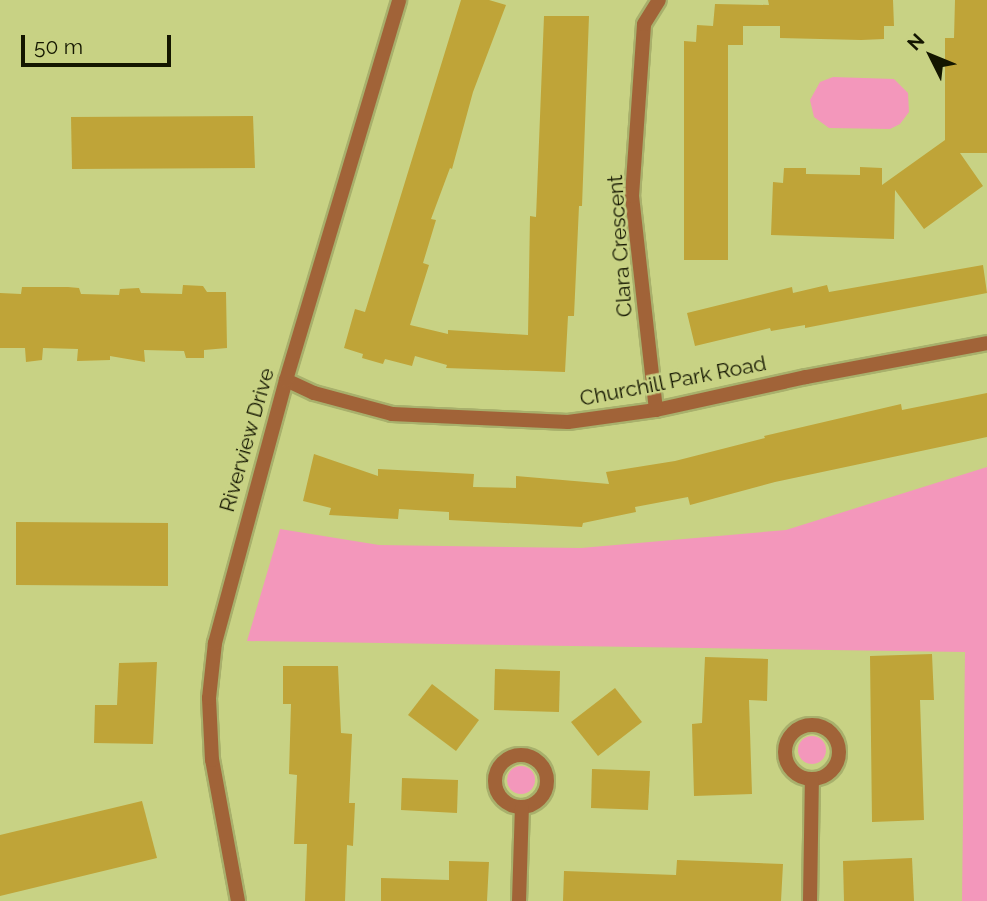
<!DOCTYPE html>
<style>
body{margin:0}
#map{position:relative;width:987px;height:901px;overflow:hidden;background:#c8d284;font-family:Raleway,sans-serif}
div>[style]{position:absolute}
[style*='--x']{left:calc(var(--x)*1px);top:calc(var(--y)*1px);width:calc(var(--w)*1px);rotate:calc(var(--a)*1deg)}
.green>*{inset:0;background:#f397bb}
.round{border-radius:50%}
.building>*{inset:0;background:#bfa438}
.roads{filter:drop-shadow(2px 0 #a8b06c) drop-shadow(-2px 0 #a8b06c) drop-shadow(0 2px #a8b06c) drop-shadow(0 -2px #a8b06c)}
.minor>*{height:14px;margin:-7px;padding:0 7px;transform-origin:7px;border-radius:7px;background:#a16338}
.minor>.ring{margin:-7px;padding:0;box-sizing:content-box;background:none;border:14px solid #a16338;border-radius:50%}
.tertiary>*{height:14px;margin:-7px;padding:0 7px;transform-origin:7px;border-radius:7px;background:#a16338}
span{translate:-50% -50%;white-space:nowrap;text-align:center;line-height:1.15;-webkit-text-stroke:5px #c8d284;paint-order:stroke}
.street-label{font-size:21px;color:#141600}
.north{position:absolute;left:896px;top:21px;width:70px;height:70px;-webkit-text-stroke:5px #c8d284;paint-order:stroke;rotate:313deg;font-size:19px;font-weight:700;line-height:28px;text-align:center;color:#141600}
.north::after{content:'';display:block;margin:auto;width:24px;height:32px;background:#141600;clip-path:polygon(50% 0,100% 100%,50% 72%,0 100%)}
.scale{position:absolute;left:21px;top:35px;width:150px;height:32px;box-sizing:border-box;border:4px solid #141600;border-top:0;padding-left:9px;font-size:21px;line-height:24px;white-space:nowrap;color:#141600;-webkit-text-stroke:5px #c8d284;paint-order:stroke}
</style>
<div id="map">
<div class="green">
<i style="clip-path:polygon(833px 77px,894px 79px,908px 93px,909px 112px,900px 124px,890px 129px,829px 128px,814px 117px,810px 100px,820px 82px)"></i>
<i style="clip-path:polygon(987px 467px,987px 901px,962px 901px,965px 652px,247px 641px,280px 529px,379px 545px,581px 548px,786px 530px)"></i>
<i class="round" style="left:798px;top:736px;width:28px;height:28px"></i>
<i class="round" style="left:507px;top:766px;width:28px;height:28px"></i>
</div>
<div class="building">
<i style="clip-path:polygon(461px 0,489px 0,506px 5px,473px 92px,452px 169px,450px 168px,431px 219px,436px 220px,423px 263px,429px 265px,410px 325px,448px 334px,448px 330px,528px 335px,530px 216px,536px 217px,544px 16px,589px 16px,582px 206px,579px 206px,574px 316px,568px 316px,565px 372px,446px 368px,447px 365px,415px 356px,412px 366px,385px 359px,383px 364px,362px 358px,363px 354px,344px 348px,355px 309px,365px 312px)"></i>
<i style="clip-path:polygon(768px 0,893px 0,894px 26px,884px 26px,884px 39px,861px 40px,780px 38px,780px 26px,743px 26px,743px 45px,728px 45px,728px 260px,684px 260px,684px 41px,696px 42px,697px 25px,713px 26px,715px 4px,769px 5px)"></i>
<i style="clip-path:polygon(955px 0,987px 0,987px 153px,960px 153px,983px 186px,924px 229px,895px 190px,894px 239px,771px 235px,773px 182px,783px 183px,784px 168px,806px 168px,806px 174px,860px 175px,860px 167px,882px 168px,882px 185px,945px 140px,945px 38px,954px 38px)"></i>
<i style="clip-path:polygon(253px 116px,255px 168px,72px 169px,71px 117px)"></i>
<i style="clip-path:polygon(983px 265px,987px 293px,805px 328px,805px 325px,771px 331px,770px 328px,695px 346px,687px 313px,792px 287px,793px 293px,827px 285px,829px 292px)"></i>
<i style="clip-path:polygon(183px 285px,203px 286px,207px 292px,226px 292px,227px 348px,204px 350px,204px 358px,186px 358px,184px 351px,144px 350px,145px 362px,110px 356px,110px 360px,77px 361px,78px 349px,43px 348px,42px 360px,26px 362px,25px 348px,0 348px,0 293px,21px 294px,22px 287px,68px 287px,79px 288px,81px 294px,119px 295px,120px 289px,139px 288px,141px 293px,182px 294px)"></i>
<i style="clip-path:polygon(987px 393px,987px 437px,775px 482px,690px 505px,688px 497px,635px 507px,636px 512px,583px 523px,582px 527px,449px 520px,449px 512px,399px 509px,398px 519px,329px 515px,331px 508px,303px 501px,314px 454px,378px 476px,378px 469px,474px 474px,473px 487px,516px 488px,516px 476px,609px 484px,606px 472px,675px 461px,765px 438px,764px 436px,901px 404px,902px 410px)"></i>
<i style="clip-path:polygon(16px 522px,168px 523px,168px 586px,16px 585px)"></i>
<i style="clip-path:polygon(932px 654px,934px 700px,920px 700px,924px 820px,872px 822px,870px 656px)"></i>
<i style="clip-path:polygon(705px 657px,768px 659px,767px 701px,749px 700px,752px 794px,694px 796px,692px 724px,702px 723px)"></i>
<i style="clip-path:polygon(157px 662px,153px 744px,94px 743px,95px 705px,117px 705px,119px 663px)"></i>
<i style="clip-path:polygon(283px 666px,338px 666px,341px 733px,352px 734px,349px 803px,355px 803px,353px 846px,347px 845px,345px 901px,305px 901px,307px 844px,294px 844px,297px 775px,289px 774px,291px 704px,283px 704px)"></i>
<i style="clip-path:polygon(495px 669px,560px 671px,559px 712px,494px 710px)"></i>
<i style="clip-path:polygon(432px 684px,479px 720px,456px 751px,408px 715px)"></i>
<i style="clip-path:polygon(615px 688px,642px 722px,598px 756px,571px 722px)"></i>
<i style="clip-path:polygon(592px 769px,650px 771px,648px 810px,591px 808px)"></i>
<i style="clip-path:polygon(402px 778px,458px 780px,457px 813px,401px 810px)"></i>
<i style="clip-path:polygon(142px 801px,157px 858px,0 896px,0 835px)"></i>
<i style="clip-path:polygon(912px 858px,914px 901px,844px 901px,843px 861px)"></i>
<i style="clip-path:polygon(677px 860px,783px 864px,781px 901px,563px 901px,564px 871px,676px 875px)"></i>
<i style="clip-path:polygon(449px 861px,489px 862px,487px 901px,381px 901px,381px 878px,449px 880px)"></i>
</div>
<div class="roads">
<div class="minor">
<i style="--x:286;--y:380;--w:31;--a:25"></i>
<i style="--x:314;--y:393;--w:81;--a:15.1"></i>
<i style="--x:392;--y:414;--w:176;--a:2.6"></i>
<i style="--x:568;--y:422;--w:89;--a:-7.8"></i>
<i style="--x:656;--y:410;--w:154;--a:-12.4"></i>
<i style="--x:806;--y:377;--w:184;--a:-10.6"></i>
<i style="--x:656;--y:410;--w:215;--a:-96.4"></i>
<i style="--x:632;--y:196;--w:172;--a:-86"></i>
<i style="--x:644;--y:24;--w:28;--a:-58"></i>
<i class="ring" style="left:785px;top:725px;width:40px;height:40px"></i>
<i class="ring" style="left:495px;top:755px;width:38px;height:38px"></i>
<i style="--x:519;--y:901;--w:93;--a:-88.2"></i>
<i style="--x:810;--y:901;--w:122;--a:-89.1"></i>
</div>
<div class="tertiary">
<i style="--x:238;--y:901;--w:143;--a:-100.4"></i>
<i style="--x:212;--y:760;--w:62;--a:-92.8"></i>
<i style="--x:209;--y:698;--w:55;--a:-83.8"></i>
<i style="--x:215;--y:643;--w:272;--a:-74.9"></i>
<i style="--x:286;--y:380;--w:396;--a:-73.4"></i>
</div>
</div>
<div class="street-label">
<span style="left:620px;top:246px;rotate:-94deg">Clara Crescent</span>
<span style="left:673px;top:381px;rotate:-11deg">Churchill Park Road</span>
<span style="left:247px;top:440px;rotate:-74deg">Riverview Drive</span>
</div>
<div class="north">N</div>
<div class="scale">50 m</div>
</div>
